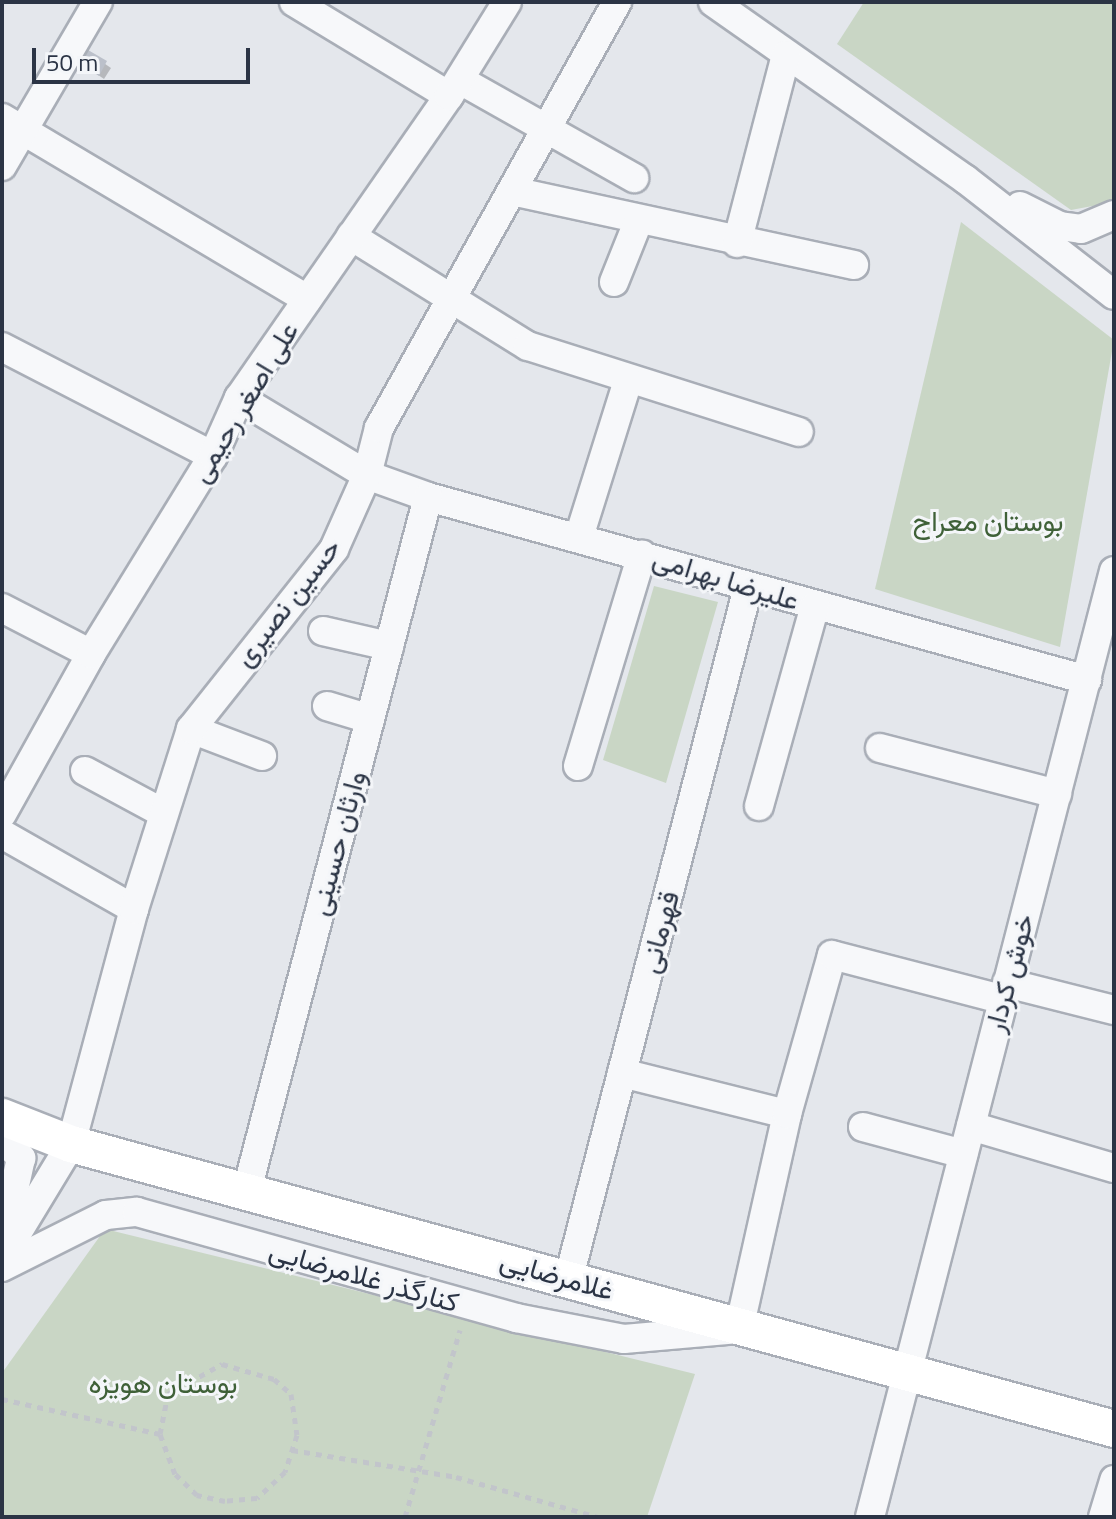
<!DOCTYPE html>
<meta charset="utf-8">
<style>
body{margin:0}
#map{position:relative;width:1116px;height:1519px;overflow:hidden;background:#e4e7ec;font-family:"Titillium Web",Vazirmatn,sans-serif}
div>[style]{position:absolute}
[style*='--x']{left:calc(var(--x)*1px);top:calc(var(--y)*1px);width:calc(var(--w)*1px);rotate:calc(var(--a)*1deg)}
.green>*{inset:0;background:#c9d6c5}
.shadow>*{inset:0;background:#0003}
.building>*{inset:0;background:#bbc0ca}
.path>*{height:5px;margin-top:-2.5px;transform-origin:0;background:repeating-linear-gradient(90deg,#c2c5cb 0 6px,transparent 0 12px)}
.roads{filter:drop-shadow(2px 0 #a9aeb7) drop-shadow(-2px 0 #a9aeb7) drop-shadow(0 2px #a9aeb7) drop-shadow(0 -2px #a9aeb7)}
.minor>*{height:28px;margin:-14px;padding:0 14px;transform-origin:14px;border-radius:14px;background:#f7f8fa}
.major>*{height:36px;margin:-18px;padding:0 18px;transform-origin:18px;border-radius:18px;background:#fff}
span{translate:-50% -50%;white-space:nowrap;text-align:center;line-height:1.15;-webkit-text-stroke:6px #f4f6f9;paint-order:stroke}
.street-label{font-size:28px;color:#2b3445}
.park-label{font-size:28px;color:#3f6138}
.frame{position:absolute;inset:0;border:4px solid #2b3445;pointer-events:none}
.scale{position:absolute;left:32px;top:48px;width:218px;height:36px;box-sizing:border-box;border:4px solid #2b3445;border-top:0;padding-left:10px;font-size:24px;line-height:28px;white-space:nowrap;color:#2b3445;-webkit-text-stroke:6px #f4f6f9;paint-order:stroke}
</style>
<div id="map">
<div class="green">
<i style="clip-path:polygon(864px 2px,1114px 2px,1114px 202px,1071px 210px,837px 44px)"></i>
<i style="clip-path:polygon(961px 222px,1114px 340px,1060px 647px,875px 589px)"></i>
<i style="clip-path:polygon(654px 586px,718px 602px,666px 783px,603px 760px)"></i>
<i style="clip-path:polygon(105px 1229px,695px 1374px,647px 1517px,2px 1517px,2px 1373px)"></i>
</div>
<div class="shadow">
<i style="clip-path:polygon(89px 53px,111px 68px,104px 79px,88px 68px)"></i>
</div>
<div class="building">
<i style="clip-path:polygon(88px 50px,107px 61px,99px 76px,81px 64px)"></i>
</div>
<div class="path">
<i style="--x:222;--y:1364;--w:54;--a:16.1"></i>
<i style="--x:274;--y:1379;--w:23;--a:41"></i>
<i style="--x:291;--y:1394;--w:41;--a:81.7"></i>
<i style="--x:297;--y:1435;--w:39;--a:108"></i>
<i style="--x:285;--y:1472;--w:38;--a:137"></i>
<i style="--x:257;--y:1498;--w:32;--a:175"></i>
<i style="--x:225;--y:1501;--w:29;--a:-168"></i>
<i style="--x:197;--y:1495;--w:30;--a:-136"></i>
<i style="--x:175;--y:1474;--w:43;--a:-110.6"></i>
<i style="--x:160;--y:1434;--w:41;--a:-78.7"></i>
<i style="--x:168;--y:1394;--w:62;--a:-29.1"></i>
<i style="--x:2;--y:1399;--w:162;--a:12.5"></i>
<i style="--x:292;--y:1450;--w:166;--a:9.3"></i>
<i style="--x:456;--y:1477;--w:148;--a:15.7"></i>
<i style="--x:405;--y:1517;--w:195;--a:-73.6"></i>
</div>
<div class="roads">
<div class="minor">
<i style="--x:294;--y:2;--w:181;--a:31.2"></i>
<i style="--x:713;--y:2;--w:308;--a:35.1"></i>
<i style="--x:965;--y:179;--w:189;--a:37.9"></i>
<i style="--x:460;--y:80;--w:200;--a:29.4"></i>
<i style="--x:2;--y:118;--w:355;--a:30.7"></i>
<i style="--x:2;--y:166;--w:190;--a:-59.7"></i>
<i style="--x:512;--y:191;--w:350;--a:12.2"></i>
<i style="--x:1020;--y:206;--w:45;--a:26.6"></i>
<i style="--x:1060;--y:226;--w:21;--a:8"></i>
<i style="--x:1081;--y:229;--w:36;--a:-23"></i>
<i style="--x:351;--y:236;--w:208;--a:31.9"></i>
<i style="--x:528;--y:346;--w:284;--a:17.6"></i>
<i style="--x:737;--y:243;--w:194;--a:-75.4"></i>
<i style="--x:614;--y:282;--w:65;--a:-68.2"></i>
<i style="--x:2;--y:347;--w:237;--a:27.3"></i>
<i style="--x:239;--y:398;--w:149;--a:31"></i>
<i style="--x:367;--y:475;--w:65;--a:19.8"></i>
<i style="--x:428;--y:497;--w:684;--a:15.52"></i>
<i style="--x:579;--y:537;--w:164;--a:-72.6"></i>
<i style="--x:2;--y:608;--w:100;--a:27.3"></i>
<i style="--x:323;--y:631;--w:68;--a:12.8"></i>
<i style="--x:327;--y:706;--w:45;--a:16.8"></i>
<i style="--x:191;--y:729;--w:76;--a:20.8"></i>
<i style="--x:880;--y:748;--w:183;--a:14.6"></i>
<i style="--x:578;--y:766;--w:221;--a:-73.2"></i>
<i style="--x:85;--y:771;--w:89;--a:28.3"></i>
<i style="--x:759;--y:806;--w:208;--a:-74.4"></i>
<i style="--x:2;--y:814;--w:183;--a:-60.9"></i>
<i style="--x:91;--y:654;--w:233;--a:-58.4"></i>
<i style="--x:213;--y:456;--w:64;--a:-65.9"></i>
<i style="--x:239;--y:398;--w:368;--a:-55.2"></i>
<i style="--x:449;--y:96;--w:110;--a:-58.3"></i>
<i style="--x:2;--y:834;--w:152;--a:29.6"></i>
<i style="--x:1007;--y:983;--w:110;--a:14.2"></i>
<i style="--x:622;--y:1073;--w:170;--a:14"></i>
<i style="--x:971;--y:1126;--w:149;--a:16.4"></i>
<i style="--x:863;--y:1127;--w:104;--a:15.1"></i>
<i style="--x:2;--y:1138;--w:28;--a:46"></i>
<i style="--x:21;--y:1158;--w:79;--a:102.4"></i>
<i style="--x:247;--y:1190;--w:716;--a:-75.36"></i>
<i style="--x:2;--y:1258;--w:133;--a:-58.8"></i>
<i style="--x:71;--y:1144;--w:243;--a:-75"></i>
<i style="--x:134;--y:909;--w:189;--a:-72.4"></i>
<i style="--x:191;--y:729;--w:230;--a:-51.5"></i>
<i style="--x:334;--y:549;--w:81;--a:-66"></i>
<i style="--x:367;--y:475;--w:49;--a:-75.7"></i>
<i style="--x:379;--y:428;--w:488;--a:-60.8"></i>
<i style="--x:2;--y:1267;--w:116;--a:-26.6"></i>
<i style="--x:106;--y:1215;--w:31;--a:-6"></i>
<i style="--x:137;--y:1212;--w:394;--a:15.6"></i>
<i style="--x:516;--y:1318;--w:110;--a:11"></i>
<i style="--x:624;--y:1339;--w:115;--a:-5"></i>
<i style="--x:739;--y:1329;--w:220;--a:-77.4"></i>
<i style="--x:787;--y:1114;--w:165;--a:-74.2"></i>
<i style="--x:832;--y:955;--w:175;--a:14.6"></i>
<i style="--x:569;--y:1277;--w:712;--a:-75.44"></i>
<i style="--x:870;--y:1517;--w:977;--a:-75.54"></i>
<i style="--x:1103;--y:1517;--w:39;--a:-73"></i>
</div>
<div class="major">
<i style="--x:2;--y:1117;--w:74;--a:21.4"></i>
<i style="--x:71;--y:1144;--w:1081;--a:15.28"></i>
</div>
</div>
<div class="street-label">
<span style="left:244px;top:402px;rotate:-59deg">علی اصغر رحیمی</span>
<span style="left:726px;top:579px;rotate:17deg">علیرضا بهرامی</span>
<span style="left:287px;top:602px;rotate:-52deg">حسین نصیری</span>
<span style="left:337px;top:843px;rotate:-75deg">وارثان حسینی</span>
<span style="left:659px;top:932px;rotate:-75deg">قهرمانی</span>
<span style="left:1009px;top:973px;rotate:-75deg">خوش کردار</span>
<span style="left:557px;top:1275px;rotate:16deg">غلامرضایی</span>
<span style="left:364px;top:1276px;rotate:16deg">کنارگذر غلامرضایی</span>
</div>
<div class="park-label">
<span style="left:988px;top:521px">بوستان معراج</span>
<span style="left:163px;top:1383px">بوستان هویزه</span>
</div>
<div class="frame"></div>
<div class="scale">50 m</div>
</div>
